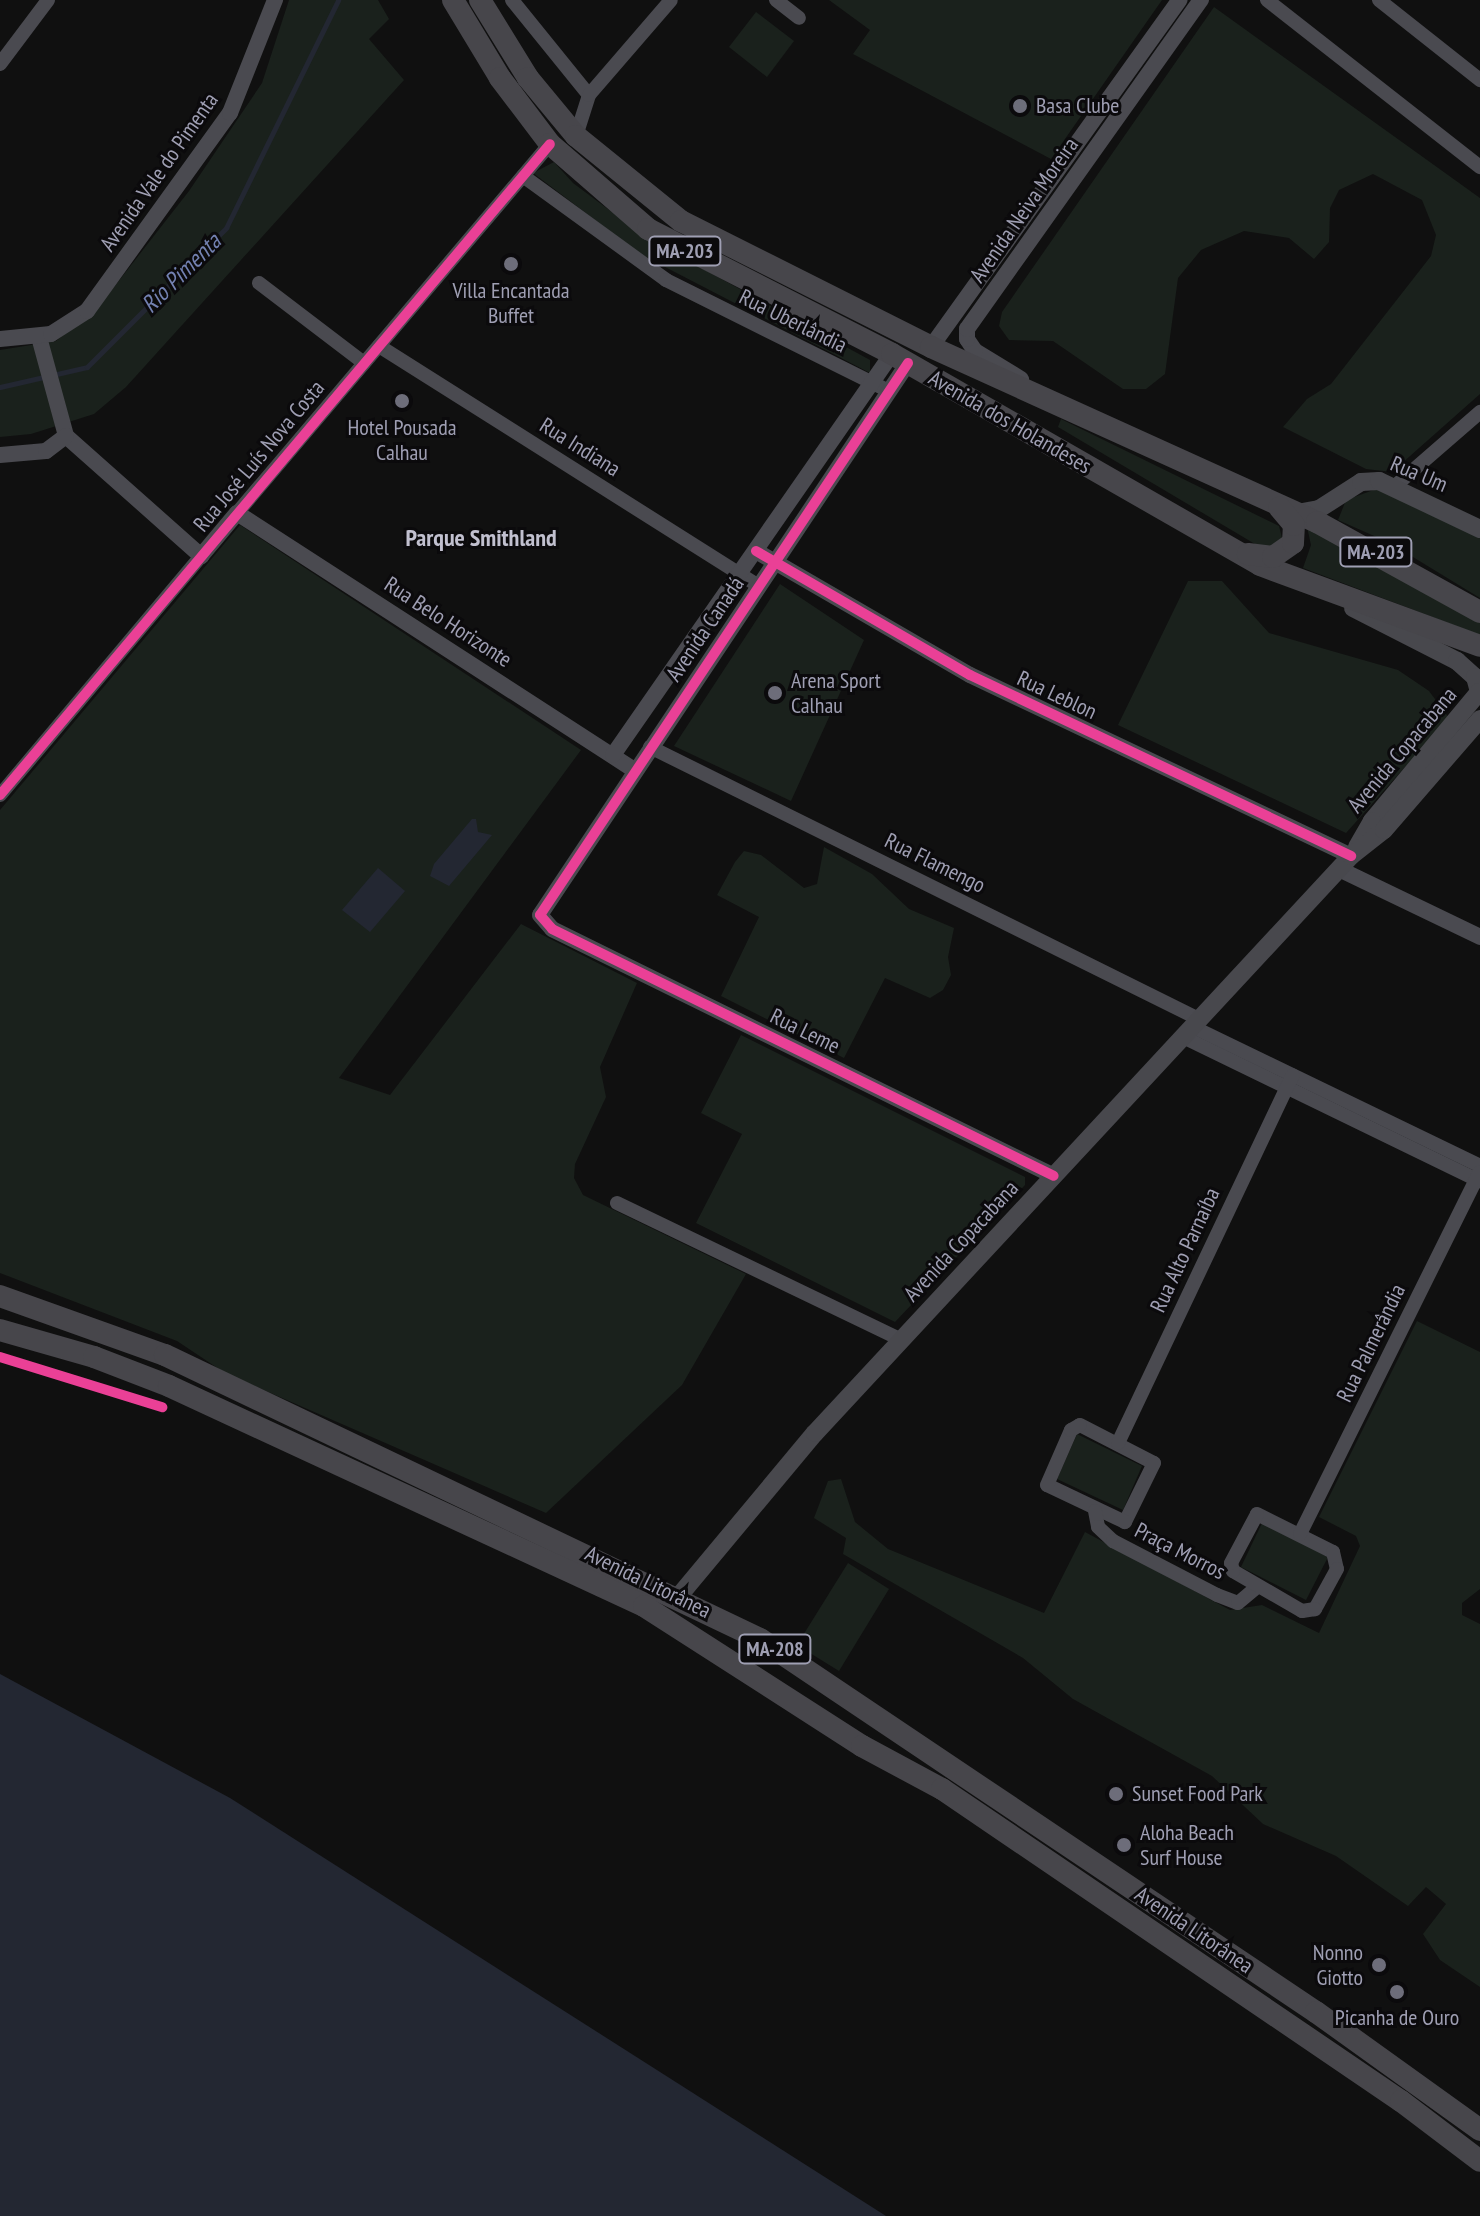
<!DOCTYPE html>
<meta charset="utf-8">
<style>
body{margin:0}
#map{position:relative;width:1480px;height:2216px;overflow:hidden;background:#101010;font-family:"PT Sans Narrow",sans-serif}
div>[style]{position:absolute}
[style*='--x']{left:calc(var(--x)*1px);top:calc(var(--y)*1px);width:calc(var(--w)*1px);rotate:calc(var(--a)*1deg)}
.green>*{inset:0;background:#1a211c}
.water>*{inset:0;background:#232732}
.stream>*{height:5px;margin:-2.5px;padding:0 2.5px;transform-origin:2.5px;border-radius:2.5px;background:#232732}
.minor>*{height:14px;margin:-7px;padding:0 7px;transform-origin:7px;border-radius:7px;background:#4a4a50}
.tertiary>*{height:16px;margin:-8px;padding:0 8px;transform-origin:8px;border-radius:8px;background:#4a4a50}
.secondary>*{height:18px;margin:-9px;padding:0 9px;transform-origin:9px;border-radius:9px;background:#48484d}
.primary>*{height:22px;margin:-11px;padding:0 11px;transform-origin:11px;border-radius:11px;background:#47464b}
.cycleway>*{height:10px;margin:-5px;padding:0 5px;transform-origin:5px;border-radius:5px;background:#ea4096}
.dots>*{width:22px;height:22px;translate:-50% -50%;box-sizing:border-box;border:4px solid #0b0a0c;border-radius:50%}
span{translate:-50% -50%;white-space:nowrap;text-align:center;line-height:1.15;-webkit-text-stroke:6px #0b0a0c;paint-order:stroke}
.shield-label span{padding:2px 6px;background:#0b0a0c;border:2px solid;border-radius:6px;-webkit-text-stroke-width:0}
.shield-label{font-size:20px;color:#9f9fb3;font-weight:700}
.poi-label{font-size:22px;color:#9f9fb3}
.left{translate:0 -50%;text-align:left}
.right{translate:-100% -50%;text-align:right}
.street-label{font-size:22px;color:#9f9fb3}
.water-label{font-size:24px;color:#7381b1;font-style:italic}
.neighbourhood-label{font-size:24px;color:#c1c0cf;font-weight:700}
</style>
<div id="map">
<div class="green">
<i style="clip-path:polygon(289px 0,378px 0,389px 19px,369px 39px,404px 80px,126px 387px,94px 414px,31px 434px,0 437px,0 350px,56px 341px,96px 310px,189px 191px,262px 83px)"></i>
<i style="clip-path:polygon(829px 0,1162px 0,1051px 159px,853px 54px,870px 30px)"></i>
<i style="clip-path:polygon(1214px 7px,1480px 198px,1480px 394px,1392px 472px,1366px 469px,1283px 427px,1307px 399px,1331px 384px,1431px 256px,1436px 235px,1422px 200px,1373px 174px,1339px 190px,1330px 208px,1329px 242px,1314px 259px,1289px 238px,1244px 231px,1201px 250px,1178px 278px,1165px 374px,1146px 389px,1123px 389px,1053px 341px,1009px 340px,999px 326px,1002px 312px)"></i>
<i style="clip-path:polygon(756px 12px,794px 41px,767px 77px,729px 47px)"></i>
<i style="clip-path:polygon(554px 162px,573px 183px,648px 239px,870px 360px,870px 373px,640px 254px,533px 173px)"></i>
<i style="clip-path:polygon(1061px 419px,1279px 526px,1282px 538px,1275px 546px,1260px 547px,1058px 427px)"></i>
<i style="clip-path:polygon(1379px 488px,1480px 535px,1480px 598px,1390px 543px,1338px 520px,1346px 500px)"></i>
<i style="clip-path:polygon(240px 525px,581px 750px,339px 1078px,390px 1095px,521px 924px,637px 983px,600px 1067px,606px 1097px,575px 1164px,574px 1178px,583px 1195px,746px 1274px,682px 1385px,546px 1513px,225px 1373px,177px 1341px,0 1273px,0 810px)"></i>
<i style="clip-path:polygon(1307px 527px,1480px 623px,1480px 635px,1303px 568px,1311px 545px)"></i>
<i style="clip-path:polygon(1188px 581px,1222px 581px,1269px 633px,1398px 670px,1429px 691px,1449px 718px,1346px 833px,1118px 725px)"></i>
<i style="clip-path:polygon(780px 584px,864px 640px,791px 801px,674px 746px)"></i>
<i style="clip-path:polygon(824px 847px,872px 874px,909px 909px,954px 928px,948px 957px,951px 975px,943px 990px,930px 998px,885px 978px,844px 1058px,721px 996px,759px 917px,717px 895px,735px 862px,744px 851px,761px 855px,804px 888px,817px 884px)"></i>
<i style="clip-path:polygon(741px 1035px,1025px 1177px,1025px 1185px,895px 1322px,696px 1223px,742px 1134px,701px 1113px)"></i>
<i style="clip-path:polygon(1417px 1321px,1480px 1352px,1480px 1589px,1462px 1603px,1462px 1615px,1480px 1624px,1480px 1987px,1440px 1960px,1423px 1934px,1446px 1904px,1426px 1887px,1408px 1906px,1336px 1856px,1263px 1824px,1212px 1776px,1073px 1699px,1023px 1658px,843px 1554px,846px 1538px,814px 1518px,828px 1481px,841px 1479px,855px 1522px,888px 1549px,1044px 1613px,1085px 1532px,1230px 1610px,1262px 1605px,1319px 1633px,1360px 1546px,1356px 1536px,1319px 1517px)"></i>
<i style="clip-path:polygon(1077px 1434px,1142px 1466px,1123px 1510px,1057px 1479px)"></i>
<i style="clip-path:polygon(1262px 1523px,1328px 1557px,1306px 1600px,1241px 1567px)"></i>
<i style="clip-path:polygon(848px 1563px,889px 1589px,839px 1671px,797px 1645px)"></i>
</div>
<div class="water">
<i style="clip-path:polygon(472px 819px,476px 819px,478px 832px,492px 835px,449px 886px,430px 876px,434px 864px)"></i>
<i style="clip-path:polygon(378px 868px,405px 891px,370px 932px,342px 910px)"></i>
<i style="clip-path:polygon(0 1674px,230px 1798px,886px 2216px,0 2216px)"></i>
</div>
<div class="stream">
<i style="--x:0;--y:387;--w:89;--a:-12.9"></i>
<i style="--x:87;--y:367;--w:197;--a:-45"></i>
<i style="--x:226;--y:228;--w:254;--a:-63.8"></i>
</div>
<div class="minor">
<i style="--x:512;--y:0;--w:122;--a:51"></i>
<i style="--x:776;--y:0;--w:29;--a:38"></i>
<i style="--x:1267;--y:0;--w:271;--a:38.1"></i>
<i style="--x:1379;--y:0;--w:129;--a:38.4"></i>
<i style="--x:0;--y:64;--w:80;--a:-53.1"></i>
<i style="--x:576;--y:136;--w:43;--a:-72.4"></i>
<i style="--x:589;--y:95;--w:125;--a:-49.2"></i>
<i style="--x:523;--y:176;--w:177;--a:36"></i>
<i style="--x:666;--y:280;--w:249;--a:26.5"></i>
<i style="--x:259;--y:283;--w:132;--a:37.3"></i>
<i style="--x:379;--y:346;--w:449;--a:32.3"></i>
<i style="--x:1395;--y:486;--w:113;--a:-41"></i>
<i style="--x:237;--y:513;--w:484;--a:-49.7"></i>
<i style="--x:650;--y:747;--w:613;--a:26.36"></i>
<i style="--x:0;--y:795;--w:312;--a:-49.9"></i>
<i style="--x:1193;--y:1027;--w:319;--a:25.8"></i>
<i style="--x:1183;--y:1037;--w:330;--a:25.9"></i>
<i style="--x:617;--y:1203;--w:316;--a:25.7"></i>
<i style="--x:1080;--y:1425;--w:83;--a:27.2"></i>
<i style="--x:1154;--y:1463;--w:66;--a:116.2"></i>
<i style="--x:1125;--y:1522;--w:86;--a:-154.6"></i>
<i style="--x:1047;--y:1485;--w:60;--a:-66.4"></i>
<i style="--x:1071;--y:1430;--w:10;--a:-29"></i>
<i style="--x:1118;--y:1443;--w:407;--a:-64.6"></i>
<i style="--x:1095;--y:1511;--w:16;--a:79"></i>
<i style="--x:1098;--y:1527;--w:21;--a:43"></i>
<i style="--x:1113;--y:1541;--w:117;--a:27.4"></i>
<i style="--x:1217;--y:1595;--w:22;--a:21"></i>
<i style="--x:1238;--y:1603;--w:25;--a:-40"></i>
<i style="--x:1257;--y:1514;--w:85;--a:26.6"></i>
<i style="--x:1333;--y:1552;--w:17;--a:77"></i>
<i style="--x:1337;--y:1569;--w:46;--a:118.8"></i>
<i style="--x:1315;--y:1609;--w:13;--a:171"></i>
<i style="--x:1302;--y:1611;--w:80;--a:-149.9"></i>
<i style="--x:1233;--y:1571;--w:8;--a:-104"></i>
<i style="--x:1231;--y:1563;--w:55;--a:-62"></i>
<i style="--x:1300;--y:1534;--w:404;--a:-63.6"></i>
</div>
<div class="tertiary">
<i style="--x:39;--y:337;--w:103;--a:74.7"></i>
<i style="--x:0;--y:339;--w:51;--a:-5.6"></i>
<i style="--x:51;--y:334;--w:43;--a:-32.6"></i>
<i style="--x:87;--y:311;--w:244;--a:-54.2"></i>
<i style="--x:230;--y:113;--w:122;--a:-68.3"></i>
<i style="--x:931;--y:347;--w:427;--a:-54.4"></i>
<i style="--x:908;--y:363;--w:663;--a:123.69"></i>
<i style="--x:540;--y:915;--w:18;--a:49"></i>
<i style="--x:552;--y:929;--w:559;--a:26.2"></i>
<i style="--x:1021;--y:379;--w:54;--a:-148.7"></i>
<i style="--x:975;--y:351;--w:14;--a:-124"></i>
<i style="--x:967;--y:339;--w:10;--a:-90"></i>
<i style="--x:967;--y:329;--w:404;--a:-54.6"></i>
<i style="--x:66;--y:436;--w:181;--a:41.6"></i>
<i style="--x:201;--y:556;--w:56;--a:-50.1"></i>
<i style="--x:237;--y:513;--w:473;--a:32.9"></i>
<i style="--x:0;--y:455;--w:46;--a:-5"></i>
<i style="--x:46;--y:451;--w:25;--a:-37"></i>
<i style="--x:756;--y:551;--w:247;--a:30.1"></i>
<i style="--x:970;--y:675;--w:422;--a:25.4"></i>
<i style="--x:613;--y:755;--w:489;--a:-55.2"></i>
<i style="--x:1339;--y:869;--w:157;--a:25.7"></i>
</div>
<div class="secondary">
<i style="--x:1297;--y:513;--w:22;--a:-10"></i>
<i style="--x:1319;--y:509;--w:50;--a:-32.7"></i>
<i style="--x:1361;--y:482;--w:18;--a:-3"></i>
<i style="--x:1379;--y:481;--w:112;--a:25.4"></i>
<i style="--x:1353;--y:608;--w:117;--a:27"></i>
<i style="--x:1457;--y:661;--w:24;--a:42"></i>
<i style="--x:1475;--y:677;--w:16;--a:75"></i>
<i style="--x:1479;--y:692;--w:168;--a:129.7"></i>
<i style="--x:1372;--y:821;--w:30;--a:120"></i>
<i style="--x:679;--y:1596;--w:212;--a:-50.2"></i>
<i style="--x:815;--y:1433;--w:788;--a:-47.11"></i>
<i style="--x:1351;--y:856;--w:42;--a:-38.2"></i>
<i style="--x:1384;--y:830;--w:147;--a:-49.1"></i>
</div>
<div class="primary">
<i style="--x:453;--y:0;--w:91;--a:58.9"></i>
<i style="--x:500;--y:78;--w:83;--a:52.9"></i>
<i style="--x:550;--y:144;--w:130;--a:40.9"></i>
<i style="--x:648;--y:229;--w:274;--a:27.1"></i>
<i style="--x:892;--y:354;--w:424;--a:29.8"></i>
<i style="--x:1260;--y:565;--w:234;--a:20.2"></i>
<i style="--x:480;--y:0;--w:92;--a:58.4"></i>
<i style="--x:528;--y:78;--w:75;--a:50.4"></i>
<i style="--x:576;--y:136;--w:135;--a:39"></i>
<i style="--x:681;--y:221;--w:280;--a:26.7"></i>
<i style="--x:931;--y:347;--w:424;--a:24.4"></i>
<i style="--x:1317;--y:522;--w:186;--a:28.9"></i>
<i style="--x:1248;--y:554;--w:25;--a:7"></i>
<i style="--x:1273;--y:557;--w:24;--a:-35"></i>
<i style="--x:1293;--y:543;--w:18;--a:-87"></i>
<i style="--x:1294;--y:525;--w:23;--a:-130"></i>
<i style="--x:0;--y:1296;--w:175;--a:19.7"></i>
<i style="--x:165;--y:1355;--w:659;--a:25.52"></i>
<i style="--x:760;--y:1639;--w:670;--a:33.86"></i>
<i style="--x:1316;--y:2012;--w:202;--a:35.7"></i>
<i style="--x:0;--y:1330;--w:98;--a:16"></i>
<i style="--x:94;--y:1357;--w:80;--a:21.1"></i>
<i style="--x:169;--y:1386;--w:523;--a:24.85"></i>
<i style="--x:644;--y:1606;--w:259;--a:32.7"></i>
<i style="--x:862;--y:1746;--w:91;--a:28.3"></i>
<i style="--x:942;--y:1789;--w:555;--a:34.21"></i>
<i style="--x:1401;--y:2101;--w:99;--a:37.2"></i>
</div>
<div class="cycleway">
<i style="--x:908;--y:363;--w:663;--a:123.69"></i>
<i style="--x:540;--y:915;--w:18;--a:49"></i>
<i style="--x:552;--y:929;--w:559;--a:26.2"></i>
<i style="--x:756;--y:551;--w:247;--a:30.1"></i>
<i style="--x:970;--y:675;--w:422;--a:25.4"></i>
<i style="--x:0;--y:795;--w:852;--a:-49.81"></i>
<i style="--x:0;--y:1357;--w:170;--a:17.2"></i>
</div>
<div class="dots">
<i style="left:1020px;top:106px;background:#6d6d7a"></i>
<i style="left:511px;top:264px;background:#6d6d7a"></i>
<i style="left:402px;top:401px;background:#6d6d7a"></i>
<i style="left:775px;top:693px;background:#6d6d7a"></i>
<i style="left:1116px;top:1794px;background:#6d6d7a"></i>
<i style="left:1124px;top:1845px;background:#6d6d7a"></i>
<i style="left:1379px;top:1965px;background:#6d6d7a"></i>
<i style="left:1397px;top:1992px;background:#6d6d7a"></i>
</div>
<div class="shield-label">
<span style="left:685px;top:251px">MA-203</span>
<span style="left:1376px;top:552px">MA-203</span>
<span style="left:775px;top:1649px">MA-208</span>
</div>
<div class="poi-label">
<span class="left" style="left:1036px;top:106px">Basa Clube</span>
<span style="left:511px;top:303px">Villa Encantada<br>Buffet</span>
<span style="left:402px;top:440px">Hotel Pousada<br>Calhau</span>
<span class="left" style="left:791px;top:693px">Arena Sport<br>Calhau</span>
<span class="left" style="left:1132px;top:1794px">Sunset Food Park</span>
<span class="left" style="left:1140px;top:1845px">Aloha Beach<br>Surf House</span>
<span class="right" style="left:1363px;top:1965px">Nonno<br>Giotto</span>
<span style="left:1397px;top:2018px">Picanha de Ouro</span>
</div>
<div class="street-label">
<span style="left:159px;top:172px;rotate:-55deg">Avenida Vale do Pimenta</span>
<span style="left:1024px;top:210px;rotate:-55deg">Avenida Neiva Moreira</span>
<span style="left:793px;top:321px;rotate:26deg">Rua Uberlândia</span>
<span style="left:1010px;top:422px;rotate:30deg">Avenida dos Holandeses</span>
<span style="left:580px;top:447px;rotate:32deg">Rua Indiana</span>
<span style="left:259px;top:456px;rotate:-50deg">Rua José Luís Nova Costa</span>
<span style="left:1419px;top:474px;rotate:23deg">Rua Um</span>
<span style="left:448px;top:622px;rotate:33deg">Rua Belo Horizonte</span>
<span style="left:705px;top:629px;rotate:-56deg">Avenida Canadá</span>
<span style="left:1057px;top:695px;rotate:25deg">Rua Leblon</span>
<span style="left:1402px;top:750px;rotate:-50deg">Avenida Copacabana</span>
<span style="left:935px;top:863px;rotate:26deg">Rua Flamengo</span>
<span style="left:805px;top:1031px;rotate:26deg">Rua Leme</span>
<span style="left:961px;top:1241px;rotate:-47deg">Avenida Copacabana</span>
<span style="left:1185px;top:1250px;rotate:-65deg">Rua Alto Parnaíba</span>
<span style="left:1371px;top:1343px;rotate:-64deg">Rua Palmerândia</span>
<span style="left:1180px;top:1551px;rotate:27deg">Praça Morros</span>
<span style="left:648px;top:1582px;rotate:26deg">Avenida Litorânea</span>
<span style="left:1194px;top:1930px;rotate:34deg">Avenida Litorânea</span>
</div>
<div class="water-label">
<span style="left:181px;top:273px;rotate:-45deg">Rio Pimenta</span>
</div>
<div class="neighbourhood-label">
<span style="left:481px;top:538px">Parque Smithland</span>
</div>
</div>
